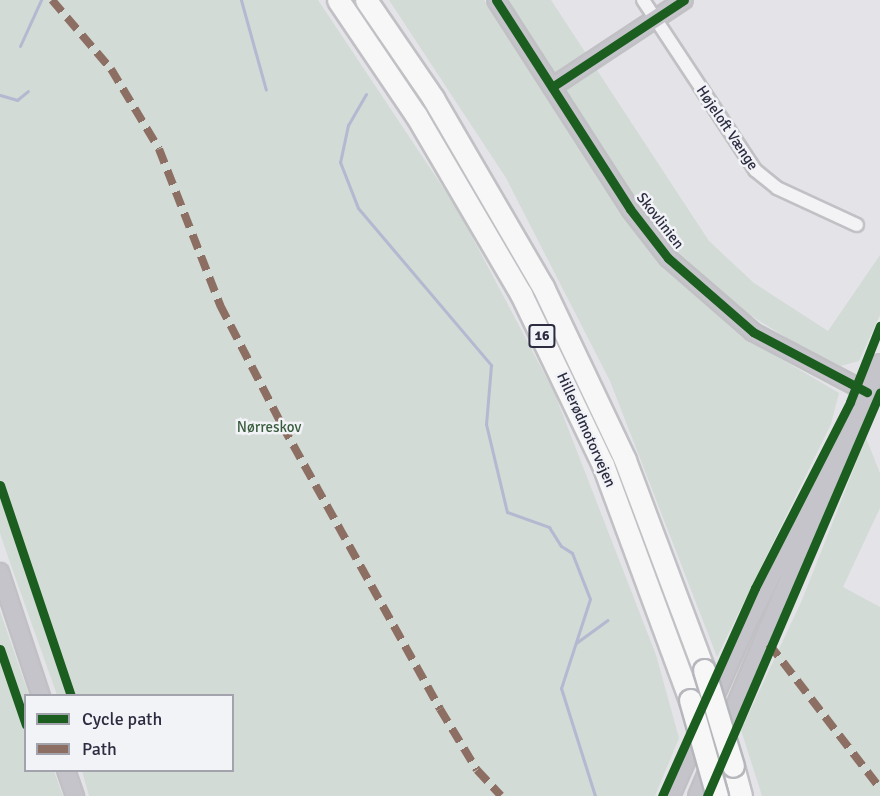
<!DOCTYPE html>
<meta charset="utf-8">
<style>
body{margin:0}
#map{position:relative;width:880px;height:796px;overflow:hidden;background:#e4e4e8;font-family:Signika,sans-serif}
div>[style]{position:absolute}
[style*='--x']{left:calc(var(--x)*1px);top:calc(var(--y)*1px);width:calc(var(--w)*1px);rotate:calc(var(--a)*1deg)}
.green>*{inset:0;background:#d2dbd5}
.stream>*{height:3px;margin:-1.5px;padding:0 1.5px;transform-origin:1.5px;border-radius:1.5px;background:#b4b9d1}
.roads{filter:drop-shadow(2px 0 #c1c1c5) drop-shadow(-2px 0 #c1c1c5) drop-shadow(0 2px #c1c1c5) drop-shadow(0 -2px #c1c1c5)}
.street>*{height:12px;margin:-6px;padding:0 6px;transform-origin:6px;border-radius:6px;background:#f3f3f5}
.secondary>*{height:16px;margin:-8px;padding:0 8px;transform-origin:8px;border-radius:8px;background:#c4c4ca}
.highway>*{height:21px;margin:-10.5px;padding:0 10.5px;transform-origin:10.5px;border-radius:10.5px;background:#f7f7f7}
.bridges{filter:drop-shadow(2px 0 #b6b7bc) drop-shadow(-2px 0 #b6b7bc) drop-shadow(0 2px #b6b7bc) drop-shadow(0 -2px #b6b7bc)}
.highway-bridge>*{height:21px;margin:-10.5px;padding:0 10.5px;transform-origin:10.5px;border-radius:10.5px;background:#f7f7f7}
.quiet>*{height:8px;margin-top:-4px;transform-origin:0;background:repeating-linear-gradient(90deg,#8d6e63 0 15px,transparent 0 23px)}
.cycleway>*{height:9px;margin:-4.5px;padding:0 4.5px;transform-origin:4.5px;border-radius:4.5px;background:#1b5e20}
span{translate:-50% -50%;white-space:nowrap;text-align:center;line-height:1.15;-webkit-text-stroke:5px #f2f3f7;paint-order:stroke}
.shield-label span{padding:2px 4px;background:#f2f3f7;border:2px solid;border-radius:4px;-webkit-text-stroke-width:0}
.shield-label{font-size:14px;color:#2c2c41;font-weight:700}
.street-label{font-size:15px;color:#2c2c41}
.park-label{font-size:15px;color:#3a5c3e}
.legend{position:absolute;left:24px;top:694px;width:210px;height:78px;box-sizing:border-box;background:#f2f3f7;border:2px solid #a3a3ae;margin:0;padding:8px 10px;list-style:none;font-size:18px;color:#2c2c41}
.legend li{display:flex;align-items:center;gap:12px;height:30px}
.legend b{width:30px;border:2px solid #a3a3ae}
</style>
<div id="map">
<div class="green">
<i style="clip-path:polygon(0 0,318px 0,458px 210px,554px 392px,656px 655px,679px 738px,655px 796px,89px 796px,82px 771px,232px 770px,232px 696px,57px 695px,8px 557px,0 533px)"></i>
<i style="clip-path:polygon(389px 0,484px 0,633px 230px,671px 273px,754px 343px,839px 393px,831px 424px,717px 657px,610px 381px,506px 178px)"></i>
<i style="clip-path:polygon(508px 0,551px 0,709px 241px,754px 283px,828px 331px,880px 255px,880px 315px,859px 361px,841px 366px,795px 343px,742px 310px,673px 247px,636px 202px)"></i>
<i style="clip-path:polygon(866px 438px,880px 473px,880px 508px,843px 587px,880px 607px,880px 796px,762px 796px,741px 730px,802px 600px)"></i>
<i style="clip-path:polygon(0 611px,29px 695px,26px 770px,54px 771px,63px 796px,0 796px)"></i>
</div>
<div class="stream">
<i style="--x:241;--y:0;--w:93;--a:74.5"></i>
<i style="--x:20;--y:46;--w:51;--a:-65.5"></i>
<i style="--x:366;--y:94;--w:36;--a:120"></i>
<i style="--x:348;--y:125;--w:38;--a:102"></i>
<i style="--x:340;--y:162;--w:49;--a:68.6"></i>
<i style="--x:358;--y:208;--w:206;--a:49.7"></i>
<i style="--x:491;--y:365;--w:59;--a:94.8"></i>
<i style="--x:486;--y:424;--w:90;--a:76.6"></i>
<i style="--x:507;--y:512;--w:45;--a:19.7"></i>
<i style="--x:549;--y:527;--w:22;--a:58"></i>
<i style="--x:561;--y:546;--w:13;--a:32"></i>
<i style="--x:572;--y:553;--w:49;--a:68.6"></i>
<i style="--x:590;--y:599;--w:94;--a:108"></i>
<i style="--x:561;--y:688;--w:113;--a:72.5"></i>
<i style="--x:0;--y:95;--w:18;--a:16"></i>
<i style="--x:17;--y:100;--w:14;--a:-39"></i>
<i style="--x:576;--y:643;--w:39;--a:-36"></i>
</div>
<div class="roads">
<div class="street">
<i style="--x:643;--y:0;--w:204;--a:56.6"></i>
<i style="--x:755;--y:170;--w:28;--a:39"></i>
<i style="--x:777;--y:188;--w:88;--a:24.8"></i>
</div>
<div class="secondary">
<i style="--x:496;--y:0;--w:248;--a:57.3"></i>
<i style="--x:630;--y:209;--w:62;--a:52.2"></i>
<i style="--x:668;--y:258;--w:113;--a:41"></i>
<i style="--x:753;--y:332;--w:129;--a:27.8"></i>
<i style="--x:552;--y:87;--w:158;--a:-33.4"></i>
<i style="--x:0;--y:572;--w:131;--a:71.7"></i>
<i style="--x:66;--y:770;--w:28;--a:71"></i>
<i style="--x:671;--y:796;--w:180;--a:-66.1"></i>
<i style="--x:744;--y:631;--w:211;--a:-63.2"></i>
<i style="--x:697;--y:796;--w:470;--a:-67.1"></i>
</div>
<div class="highway">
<i style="--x:338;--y:0;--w:139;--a:55.9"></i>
<i style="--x:416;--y:115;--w:208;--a:59.6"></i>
<i style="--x:521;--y:294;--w:190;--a:64.4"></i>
<i style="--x:603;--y:465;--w:251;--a:69.7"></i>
<i style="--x:366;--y:0;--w:119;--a:55.6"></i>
<i style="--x:433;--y:98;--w:219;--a:59.8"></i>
<i style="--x:543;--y:287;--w:191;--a:64.6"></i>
<i style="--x:625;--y:460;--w:224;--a:69.4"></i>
<i style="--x:733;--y:766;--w:31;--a:75"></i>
</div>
</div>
<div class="bridges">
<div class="highway-bridge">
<i style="--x:704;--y:670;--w:100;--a:73.2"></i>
<i style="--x:690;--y:700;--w:100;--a:74.3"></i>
</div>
</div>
<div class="quiet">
<i style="--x:52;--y:0;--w:91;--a:49.5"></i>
<i style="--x:111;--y:69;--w:93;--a:59"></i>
<i style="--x:159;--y:149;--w:168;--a:68.6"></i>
<i style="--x:220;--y:305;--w:135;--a:62.7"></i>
<i style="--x:282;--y:425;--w:325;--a:60.9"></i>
<i style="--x:440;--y:709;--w:71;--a:58.8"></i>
<i style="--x:477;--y:770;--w:35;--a:47"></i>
<i style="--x:769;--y:644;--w:182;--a:52.4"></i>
</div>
<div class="cycleway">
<i style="--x:496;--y:0;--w:248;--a:57.3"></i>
<i style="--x:630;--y:209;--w:62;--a:52.2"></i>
<i style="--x:668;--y:258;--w:113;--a:41"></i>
<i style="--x:753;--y:332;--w:129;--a:27.8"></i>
<i style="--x:552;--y:87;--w:158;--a:-33.4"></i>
<i style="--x:0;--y:485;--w:223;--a:71.4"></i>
<i style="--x:0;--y:649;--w:80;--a:71.1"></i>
<i style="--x:662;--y:796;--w:228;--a:-65.9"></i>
<i style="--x:755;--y:588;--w:209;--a:-62.9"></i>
<i style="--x:850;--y:402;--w:82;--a:-68.5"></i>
<i style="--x:707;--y:796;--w:439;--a:-66.8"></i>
</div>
<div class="shield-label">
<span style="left:542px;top:336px">16</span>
</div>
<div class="street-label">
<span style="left:727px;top:128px;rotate:56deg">Højeloft Vænge</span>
<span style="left:660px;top:221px;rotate:52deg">Skovlinien</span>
<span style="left:586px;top:430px;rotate:66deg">Hillerødmotorvejen</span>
</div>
<div class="park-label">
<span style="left:269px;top:428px">Nørreskov</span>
</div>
<ul class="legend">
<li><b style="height:8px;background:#1b5e20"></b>Cycle path</li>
<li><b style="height:8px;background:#8d6e63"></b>Path</li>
</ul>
</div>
